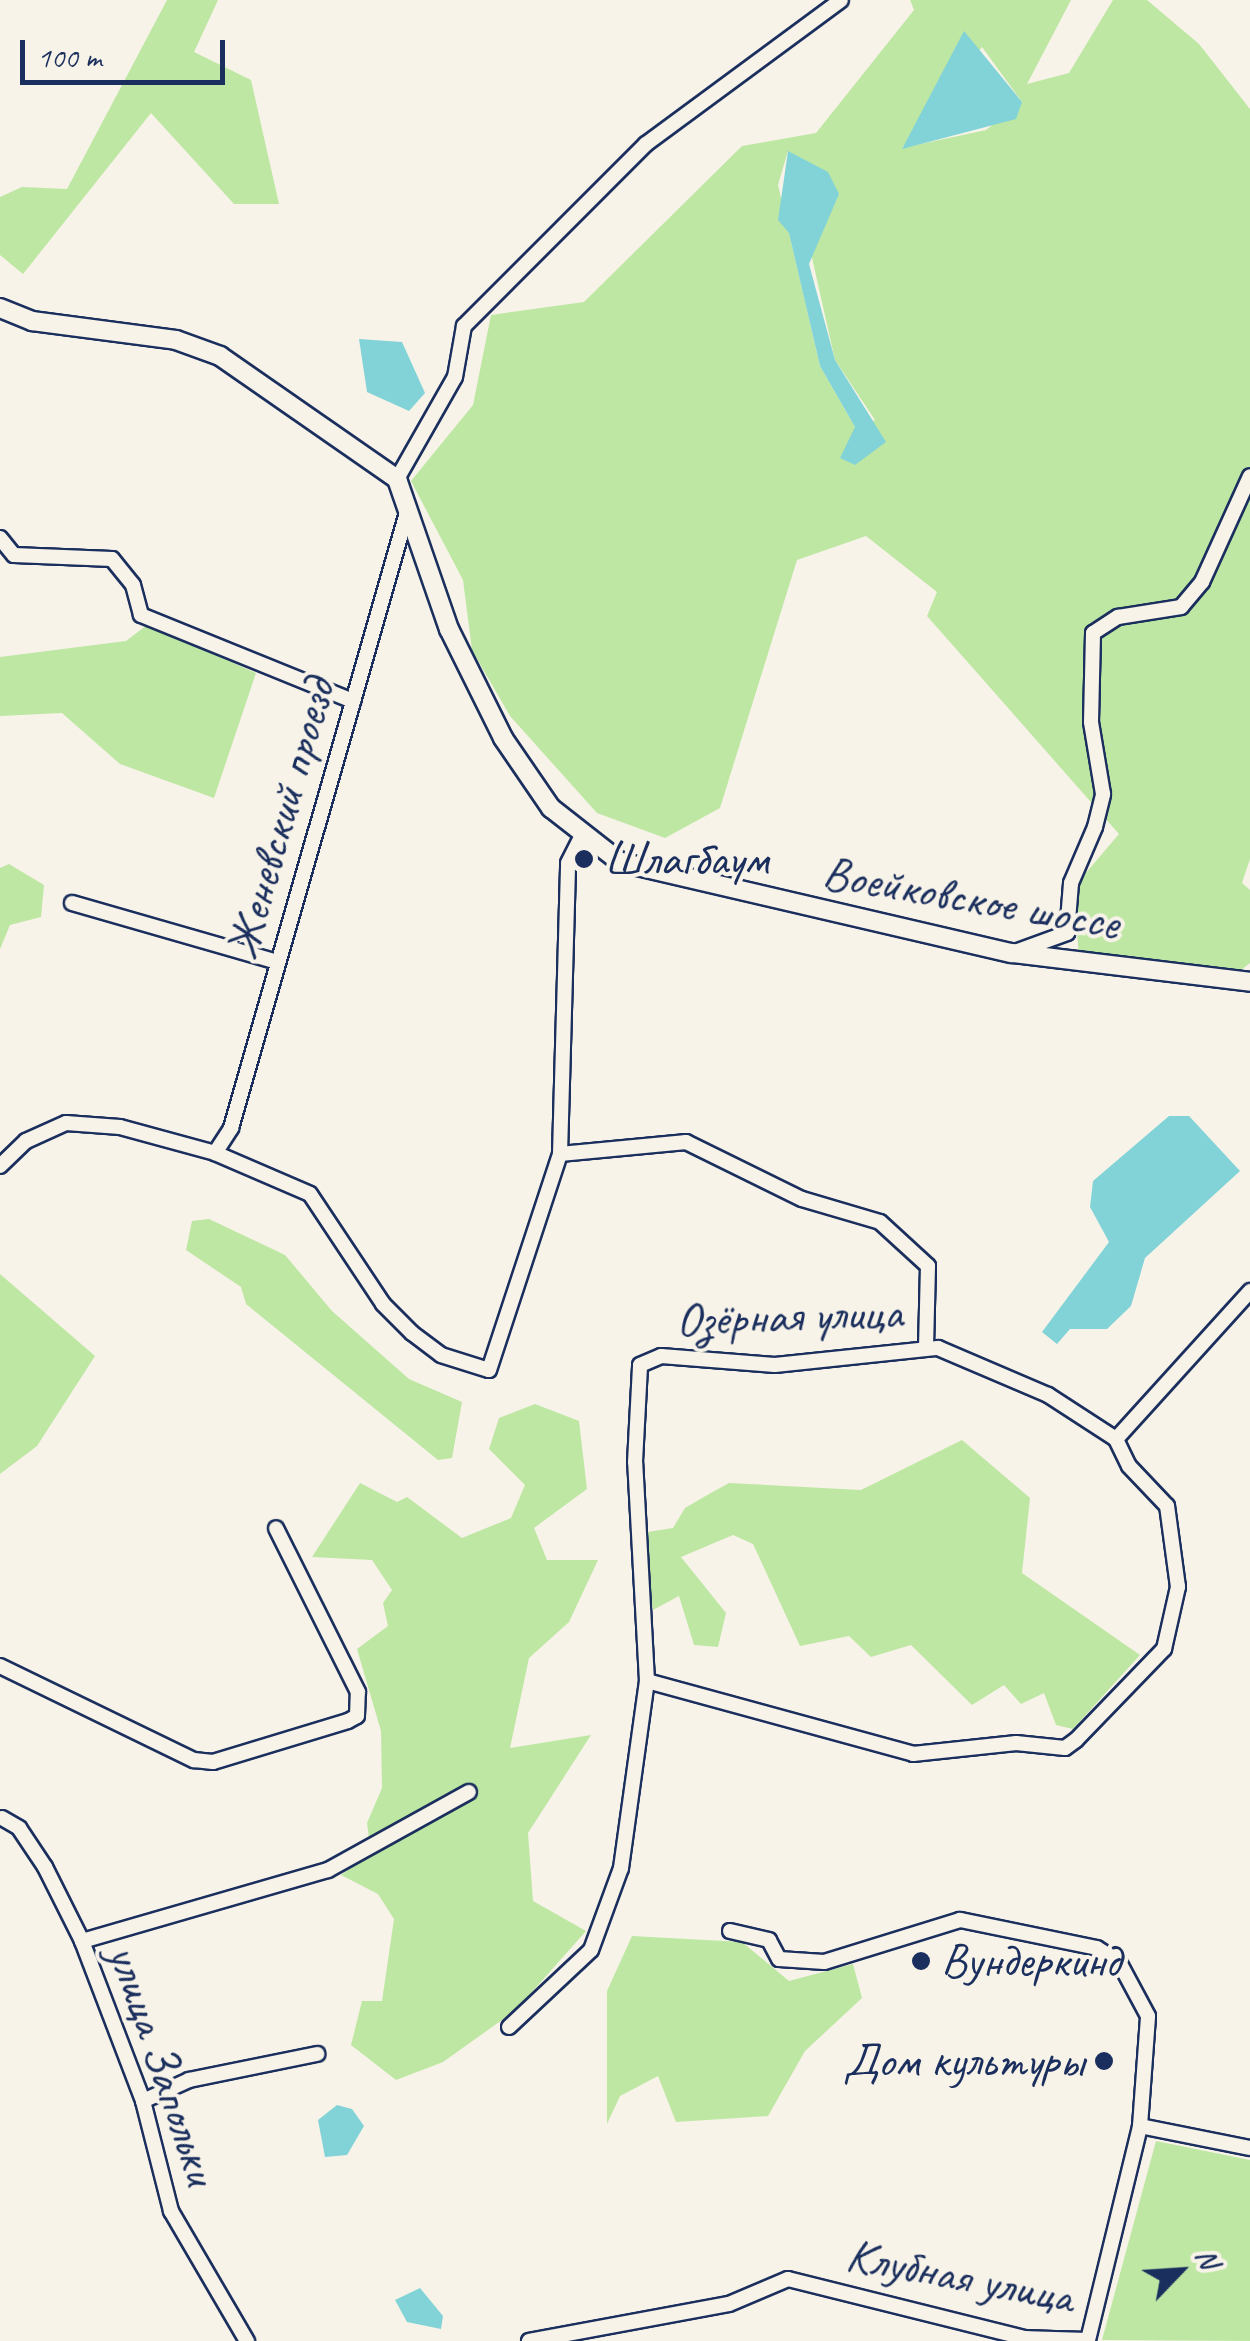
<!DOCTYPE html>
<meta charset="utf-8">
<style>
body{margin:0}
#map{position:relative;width:1250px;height:2341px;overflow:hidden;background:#f7f3e8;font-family:Caveat,sans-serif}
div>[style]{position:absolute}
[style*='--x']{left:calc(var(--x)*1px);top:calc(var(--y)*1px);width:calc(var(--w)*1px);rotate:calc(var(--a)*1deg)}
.green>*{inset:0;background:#bee7a3}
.water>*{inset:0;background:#82d3d8}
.roads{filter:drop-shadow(2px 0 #1b2f5e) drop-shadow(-2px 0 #1b2f5e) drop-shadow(0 2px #1b2f5e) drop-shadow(0 -2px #1b2f5e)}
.minor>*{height:14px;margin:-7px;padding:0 7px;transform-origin:7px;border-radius:7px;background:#f7f3e8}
.tertiary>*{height:18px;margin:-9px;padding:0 9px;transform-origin:9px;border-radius:9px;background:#f7f3e8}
.dots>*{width:28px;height:28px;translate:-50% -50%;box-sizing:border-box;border:5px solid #f7f3e8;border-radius:50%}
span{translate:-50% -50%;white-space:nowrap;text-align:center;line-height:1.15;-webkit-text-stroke:8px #f7f3e8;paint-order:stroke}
.street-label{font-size:48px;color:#1b2f5e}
.poi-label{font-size:48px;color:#1b2f5e}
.left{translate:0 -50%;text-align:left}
.right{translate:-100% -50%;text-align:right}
.north{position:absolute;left:1130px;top:2221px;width:100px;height:100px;-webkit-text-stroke:8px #f7f3e8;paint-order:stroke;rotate:65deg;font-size:28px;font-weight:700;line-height:40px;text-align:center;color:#1b2f5e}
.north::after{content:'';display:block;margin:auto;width:35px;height:45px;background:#1b2f5e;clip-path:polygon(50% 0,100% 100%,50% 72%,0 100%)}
.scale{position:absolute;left:20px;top:40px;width:205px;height:45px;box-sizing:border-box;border:5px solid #1b2f5e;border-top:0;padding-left:12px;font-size:30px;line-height:35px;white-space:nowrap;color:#1b2f5e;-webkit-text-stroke:8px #f7f3e8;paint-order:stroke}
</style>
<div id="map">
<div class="green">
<i style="clip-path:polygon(167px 0,218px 0,194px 52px,251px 80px,279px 204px,234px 204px,151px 113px,23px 274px,0 255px,0 197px,22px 187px,67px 189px)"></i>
<i style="clip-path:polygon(evenodd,910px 0,1071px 0,1027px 84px,1069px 73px,1113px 0,1147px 0,1199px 44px,1250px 109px,1250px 859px,1242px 883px,1250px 890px,1250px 963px,1241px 970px,1079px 956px,1073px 888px,1119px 834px,927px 616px,937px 592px,866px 536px,797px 560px,720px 808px,665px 838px,597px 813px,510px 716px,472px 650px,463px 580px,411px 481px,473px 405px,491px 315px,584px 302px,742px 146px,816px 133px,914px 10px,910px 0,982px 47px,1022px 102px,986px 130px,902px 148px,982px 47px,910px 0,788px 151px,835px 360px,875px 420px,855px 427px,820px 366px,778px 185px,788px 151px)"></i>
<i style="clip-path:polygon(147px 625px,256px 673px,214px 798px,120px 764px,62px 713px,0 716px,0 657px,126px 641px)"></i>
<i style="clip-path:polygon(9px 864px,44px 885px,41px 917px,10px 925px,0 949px,0 868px)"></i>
<i style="clip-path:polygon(209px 1219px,285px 1255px,332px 1311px,409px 1379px,462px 1402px,452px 1458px,438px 1460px,246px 1304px,241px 1287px,186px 1250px,192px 1221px)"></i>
<i style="clip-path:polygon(0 1274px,95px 1356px,37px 1446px,0 1474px)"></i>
<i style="clip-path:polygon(535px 1404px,579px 1421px,587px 1489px,534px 1528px,547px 1560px,598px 1560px,569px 1622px,529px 1658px,510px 1748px,591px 1735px,528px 1833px,533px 1901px,586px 1931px,516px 2010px,443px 2062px,396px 2080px,351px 2045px,362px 2001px,382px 2001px,394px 1919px,378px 1894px,341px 1875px,371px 1854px,367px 1823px,382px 1788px,381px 1731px,357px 1649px,388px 1626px,383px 1603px,392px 1590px,372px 1560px,312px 1557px,360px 1483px,397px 1502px,407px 1497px,462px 1538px,511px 1518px,525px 1485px,489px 1449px,499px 1418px)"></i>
<i style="clip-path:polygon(962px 1440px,1030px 1498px,1022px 1573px,1140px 1655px,1073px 1729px,1056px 1725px,1044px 1693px,1021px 1704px,1004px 1685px,972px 1705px,911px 1645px,871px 1657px,849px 1636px,800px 1646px,753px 1544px,733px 1535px,681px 1557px,726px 1613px,718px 1647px,694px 1645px,679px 1596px,653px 1610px,641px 1545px,648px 1532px,673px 1528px,685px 1508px,709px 1494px,729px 1483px,861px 1490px)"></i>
<i style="clip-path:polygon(632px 1936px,742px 1942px,789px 1981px,853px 1964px,862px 1998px,805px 2051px,768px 2116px,676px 2122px,658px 2076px,620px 2096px,607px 2124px,607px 1991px)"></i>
<i style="clip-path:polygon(1156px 2141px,1250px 2160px,1250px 2341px,1102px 2340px)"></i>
</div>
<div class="water">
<i style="clip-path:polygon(964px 31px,1022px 102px,1016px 119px,902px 149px)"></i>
<i style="clip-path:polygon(788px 151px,828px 172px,839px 194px,809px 264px,835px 360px,886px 442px,855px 465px,840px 458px,855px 427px,820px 366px,789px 233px,778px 220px)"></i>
<i style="clip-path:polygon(359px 339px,402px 342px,425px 393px,409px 411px,367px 392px)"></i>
<i style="clip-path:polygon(1169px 1116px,1189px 1116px,1240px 1171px,1145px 1258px,1131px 1306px,1107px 1329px,1070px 1329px,1057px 1344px,1042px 1332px,1109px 1242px,1090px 1207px,1093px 1181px)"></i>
<i style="clip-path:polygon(337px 2105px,352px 2109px,364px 2126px,347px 2155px,325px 2157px,318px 2120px)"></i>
<i style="clip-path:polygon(420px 2288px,443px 2316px,441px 2329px,407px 2322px,395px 2300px)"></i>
</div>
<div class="roads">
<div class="minor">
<i style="--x:397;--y:479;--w:117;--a:-60.4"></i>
<i style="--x:455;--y:377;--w:52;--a:-80"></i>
<i style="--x:464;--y:326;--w:257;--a:-45"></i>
<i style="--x:646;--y:144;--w:242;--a:-36.4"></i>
<i style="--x:0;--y:538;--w:22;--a:51"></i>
<i style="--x:14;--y:555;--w:98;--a:2.3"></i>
<i style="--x:112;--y:559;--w:33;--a:51"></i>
<i style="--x:133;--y:585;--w:31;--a:75"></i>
<i style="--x:141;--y:615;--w:229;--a:22.1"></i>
<i style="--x:72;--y:903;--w:214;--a:16"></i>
<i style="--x:1012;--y:953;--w:59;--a:-20"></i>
<i style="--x:1067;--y:933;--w:50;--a:-85.4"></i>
<i style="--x:1071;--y:883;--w:61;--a:-66.8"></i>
<i style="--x:1095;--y:827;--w:34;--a:-76"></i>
<i style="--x:1103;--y:794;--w:73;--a:-99.5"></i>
<i style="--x:1091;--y:722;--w:89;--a:-88.7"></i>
<i style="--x:1093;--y:633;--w:30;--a:-33"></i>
<i style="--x:1118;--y:617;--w:64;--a:-9"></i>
<i style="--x:1181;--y:607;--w:33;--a:-50"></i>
<i style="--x:1202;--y:582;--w:116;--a:-65.6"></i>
<i style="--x:215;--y:1153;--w:30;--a:-57"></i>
<i style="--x:231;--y:1128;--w:644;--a:-74.04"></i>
<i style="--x:560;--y:1154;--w:127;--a:-5.4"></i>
<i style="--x:686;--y:1142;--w:129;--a:26.2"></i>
<i style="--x:802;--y:1199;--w:81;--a:16.4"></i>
<i style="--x:880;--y:1222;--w:65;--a:42.5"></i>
<i style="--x:928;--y:1266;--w:82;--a:91.4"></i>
<i style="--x:0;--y:1166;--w:36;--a:-44"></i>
<i style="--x:26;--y:1141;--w:44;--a:-24.2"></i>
<i style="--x:66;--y:1123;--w:54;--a:4.2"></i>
<i style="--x:120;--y:1127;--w:98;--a:15.3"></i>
<i style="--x:215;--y:1153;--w:103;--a:23.3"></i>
<i style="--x:310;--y:1194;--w:132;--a:56.4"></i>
<i style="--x:383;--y:1304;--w:41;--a:45"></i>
<i style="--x:412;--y:1333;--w:36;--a:37"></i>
<i style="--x:441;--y:1355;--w:50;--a:17.4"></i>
<i style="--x:489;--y:1370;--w:227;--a:-71.8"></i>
<i style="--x:560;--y:1154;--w:291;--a:-88.4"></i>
<i style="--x:568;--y:863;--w:28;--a:-63"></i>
<i style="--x:0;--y:1666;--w:216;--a:25.9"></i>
<i style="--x:194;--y:1760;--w:19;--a:6"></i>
<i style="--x:213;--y:1762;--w:141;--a:-16.9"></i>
<i style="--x:348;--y:1721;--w:10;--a:-29"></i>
<i style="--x:357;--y:1716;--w:24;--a:-88"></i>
<i style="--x:358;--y:1692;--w:183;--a:-116.6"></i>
<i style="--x:647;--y:1681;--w:219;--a:-93.1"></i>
<i style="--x:635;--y:1462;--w:97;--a:-87"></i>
<i style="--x:640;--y:1365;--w:23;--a:-23"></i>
<i style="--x:661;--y:1356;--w:114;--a:4.5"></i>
<i style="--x:775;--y:1365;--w:164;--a:-6"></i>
<i style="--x:938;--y:1348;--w:120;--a:23.1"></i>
<i style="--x:1048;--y:1395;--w:81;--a:32.9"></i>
<i style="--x:2;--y:1818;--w:20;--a:30"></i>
<i style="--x:19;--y:1828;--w:47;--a:56.3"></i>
<i style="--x:45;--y:1867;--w:83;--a:63.4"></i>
<i style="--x:82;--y:1941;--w:171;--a:69.1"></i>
<i style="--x:143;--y:2101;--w:114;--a:75.7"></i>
<i style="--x:171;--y:2211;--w:151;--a:59.7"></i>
<i style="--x:82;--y:1941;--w:256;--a:-16.1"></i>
<i style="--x:328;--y:1870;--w:161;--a:-29"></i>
<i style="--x:509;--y:2027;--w:112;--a:-43.2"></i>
<i style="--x:591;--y:1950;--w:87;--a:-69.9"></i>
<i style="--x:621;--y:1868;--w:189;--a:-82.1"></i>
<i style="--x:647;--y:1681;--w:276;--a:15.3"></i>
<i style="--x:913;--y:1754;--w:104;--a:-6.1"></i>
<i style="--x:1016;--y:1743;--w:49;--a:5.8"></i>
<i style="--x:1065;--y:1748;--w:14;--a:-36"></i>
<i style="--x:1076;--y:1740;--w:127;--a:-46"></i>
<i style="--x:1164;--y:1649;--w:64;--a:-77.3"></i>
<i style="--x:1178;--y:1587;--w:82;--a:-97.7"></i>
<i style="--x:1167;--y:1506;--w:55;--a:-133.5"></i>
<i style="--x:1129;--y:1466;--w:30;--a:-116"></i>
<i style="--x:1116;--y:1439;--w:200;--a:-47.8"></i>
<i style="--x:143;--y:2101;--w:51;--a:-24.5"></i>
<i style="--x:189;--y:2080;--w:131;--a:-11.5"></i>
<i style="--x:1140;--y:2126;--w:112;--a:11.3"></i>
<i style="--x:529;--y:2341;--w:203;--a:-10.5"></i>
<i style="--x:729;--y:2304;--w:64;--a:-23"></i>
<i style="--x:788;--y:2279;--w:244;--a:14"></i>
<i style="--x:1025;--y:2338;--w:63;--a:1.8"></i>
<i style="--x:1088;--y:2340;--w:220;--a:-76.3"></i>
<i style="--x:1140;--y:2126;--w:110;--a:-85.8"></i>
<i style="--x:1148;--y:2016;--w:61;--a:-118.2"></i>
<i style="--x:1119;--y:1962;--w:26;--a:-148"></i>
<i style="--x:1097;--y:1948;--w:140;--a:-168.4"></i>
<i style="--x:960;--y:1920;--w:142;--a:162.8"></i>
<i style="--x:824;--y:1962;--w:45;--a:-176.2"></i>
<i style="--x:779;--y:1959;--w:21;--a:-118"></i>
<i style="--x:769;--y:1940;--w:40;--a:-167"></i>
</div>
<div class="tertiary">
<i style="--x:0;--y:308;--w:35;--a:22"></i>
<i style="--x:32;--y:321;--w:145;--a:7.5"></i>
<i style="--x:176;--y:340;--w:47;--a:20"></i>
<i style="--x:220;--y:356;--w:216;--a:34.8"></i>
<i style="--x:397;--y:479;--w:159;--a:70.9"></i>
<i style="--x:449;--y:629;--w:122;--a:63.6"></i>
<i style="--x:503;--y:738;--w:85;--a:55.6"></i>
<i style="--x:551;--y:808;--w:88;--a:38"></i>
<i style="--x:620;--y:862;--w:402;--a:13.1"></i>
<i style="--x:1012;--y:953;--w:240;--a:6.9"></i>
</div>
</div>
<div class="dots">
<i style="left:584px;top:859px;background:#1b2f5e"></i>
<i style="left:921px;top:1961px;background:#1b2f5e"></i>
<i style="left:1104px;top:2061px;background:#1b2f5e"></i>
</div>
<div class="street-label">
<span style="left:280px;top:819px;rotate:-74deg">Женевский проезд</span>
<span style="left:971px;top:898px;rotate:10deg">Воейковское шоссе</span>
<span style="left:789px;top:1316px;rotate:-2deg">Озёрная улица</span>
<span style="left:163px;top:2064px;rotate:71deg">улица Запольки</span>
<span style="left:960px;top:2276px;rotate:11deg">Клубная улица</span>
</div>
<div class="poi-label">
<span class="left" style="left:604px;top:859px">Шлагбаум</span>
<span class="left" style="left:941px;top:1961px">Вундеркинд</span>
<span class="right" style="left:1084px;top:2061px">Дом культуры</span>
</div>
<div class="north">N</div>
<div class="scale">100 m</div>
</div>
